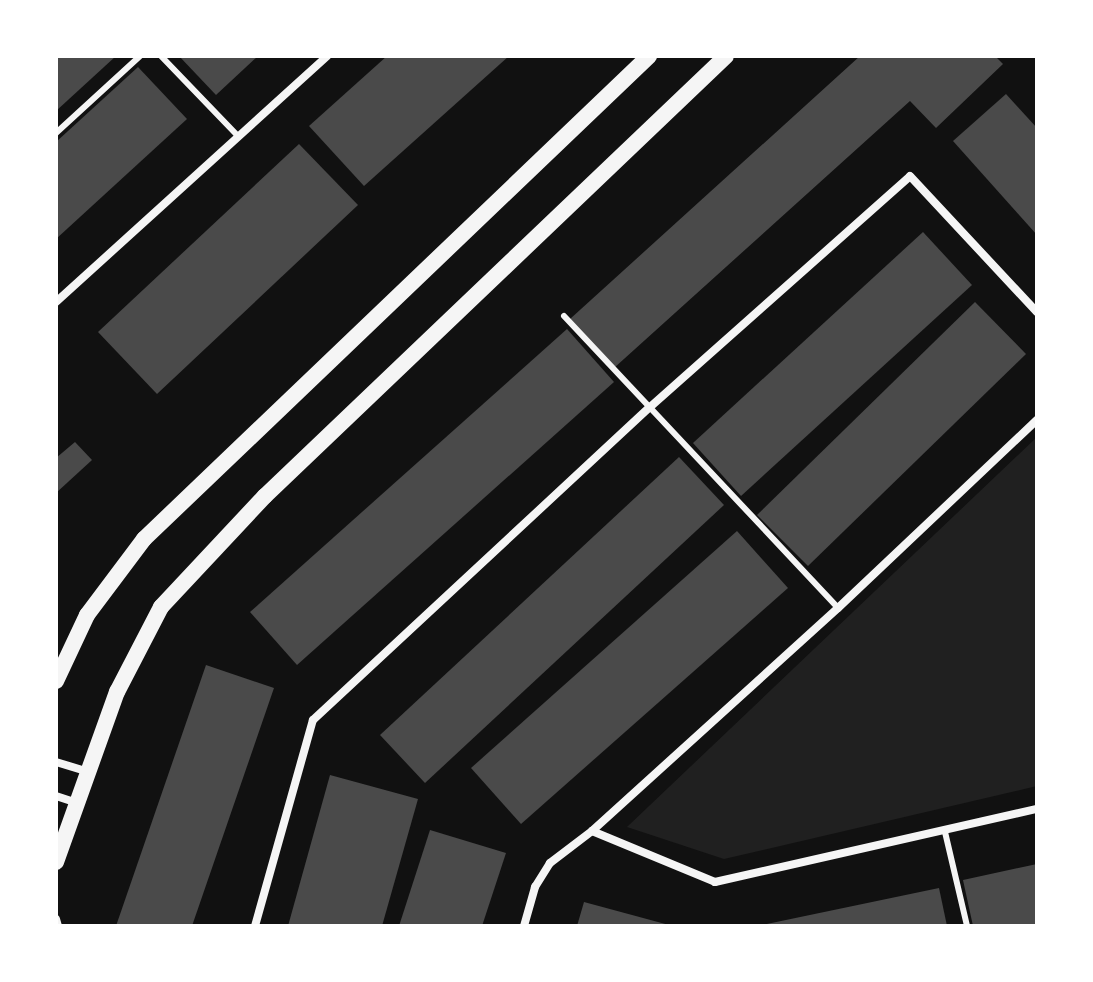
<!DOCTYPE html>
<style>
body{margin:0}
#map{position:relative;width:1093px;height:982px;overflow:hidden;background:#111;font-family:"Titillium Web",sans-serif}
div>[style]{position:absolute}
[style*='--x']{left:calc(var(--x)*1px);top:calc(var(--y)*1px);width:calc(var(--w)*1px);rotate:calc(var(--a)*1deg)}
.green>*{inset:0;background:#202020}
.building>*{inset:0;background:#4a4a4a}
.service>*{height:6px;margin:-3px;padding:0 3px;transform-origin:3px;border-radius:3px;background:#f5f5f5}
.minor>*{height:8px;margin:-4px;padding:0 4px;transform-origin:4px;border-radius:4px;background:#f5f5f5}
.secondary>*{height:16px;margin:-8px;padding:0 8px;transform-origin:8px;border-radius:8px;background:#f5f5f5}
span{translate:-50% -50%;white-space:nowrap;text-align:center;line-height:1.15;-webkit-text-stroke:7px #fff;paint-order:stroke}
.frame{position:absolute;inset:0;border:58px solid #fff;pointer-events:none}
</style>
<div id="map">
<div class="green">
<i style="clip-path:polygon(1037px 437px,1037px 786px,724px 859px,627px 827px)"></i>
</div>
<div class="building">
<i style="clip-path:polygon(56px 56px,116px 56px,56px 111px)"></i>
<i style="clip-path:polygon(179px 56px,258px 56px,216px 95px)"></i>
<i style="clip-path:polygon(387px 56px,509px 56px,364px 186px,309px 126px)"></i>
<i style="clip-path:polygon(860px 56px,995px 56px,1003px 64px,936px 128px,910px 101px,614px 368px,570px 319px)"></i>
<i style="clip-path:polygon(138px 67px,187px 119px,56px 239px,56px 142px)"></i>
<i style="clip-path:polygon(1006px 94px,1037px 128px,1037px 235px,953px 141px)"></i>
<i style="clip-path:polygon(299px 144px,358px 205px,157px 394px,98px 332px)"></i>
<i style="clip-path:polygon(923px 232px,972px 285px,741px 496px,693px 443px)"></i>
<i style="clip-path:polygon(975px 302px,1026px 354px,808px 566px,757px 515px)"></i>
<i style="clip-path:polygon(567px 329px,614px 382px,297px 665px,250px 612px)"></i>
<i style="clip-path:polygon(75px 442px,92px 460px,56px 493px,56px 458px)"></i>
<i style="clip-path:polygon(679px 457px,724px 505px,425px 783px,380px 735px)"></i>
<i style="clip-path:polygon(737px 531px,788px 588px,521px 824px,471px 768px)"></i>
<i style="clip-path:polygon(206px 665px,274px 688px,192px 926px,116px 926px)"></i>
<i style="clip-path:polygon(330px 775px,418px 799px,382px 926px,288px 926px)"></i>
<i style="clip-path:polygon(430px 830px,506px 853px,482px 926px,399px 926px)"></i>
<i style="clip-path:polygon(1037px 864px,1037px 926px,973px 926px,963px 880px)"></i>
<i style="clip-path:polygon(939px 888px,947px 926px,762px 926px,762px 925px)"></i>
<i style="clip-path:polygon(584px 902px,669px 925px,669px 926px,577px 926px)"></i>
</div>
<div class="service">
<i style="--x:161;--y:56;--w:111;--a:46.1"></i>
<i style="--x:56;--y:133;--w:114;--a:-42.5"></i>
<i style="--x:564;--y:316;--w:400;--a:46.8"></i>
<i style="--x:945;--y:832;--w:97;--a:76.8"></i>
</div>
<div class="minor">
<i style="--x:56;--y:302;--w:366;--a:-42.2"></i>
<i style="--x:56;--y:762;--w:30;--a:17"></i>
<i style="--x:56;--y:796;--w:20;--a:18"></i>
<i style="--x:592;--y:831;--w:133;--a:22.5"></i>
<i style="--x:715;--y:882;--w:330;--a:-12.8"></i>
<i style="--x:56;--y:919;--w:7;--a:74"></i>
<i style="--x:255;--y:926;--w:214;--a:-74.3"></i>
<i style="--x:313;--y:720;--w:459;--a:-42.9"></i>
<i style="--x:649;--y:408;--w:349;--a:-41.6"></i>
<i style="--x:910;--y:176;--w:186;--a:47"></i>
<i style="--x:524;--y:926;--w:41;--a:-74.2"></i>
<i style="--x:535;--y:887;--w:28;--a:-58"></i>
<i style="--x:550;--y:863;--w:53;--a:-37.3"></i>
<i style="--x:592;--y:831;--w:332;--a:-42.2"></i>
<i style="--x:838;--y:608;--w:274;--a:-43.4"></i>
</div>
<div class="secondary">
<i style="--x:56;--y:681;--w:73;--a:-64.8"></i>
<i style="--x:87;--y:615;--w:95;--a:-53.1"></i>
<i style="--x:144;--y:539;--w:699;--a:-43.72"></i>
<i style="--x:56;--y:862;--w:181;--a:-70.3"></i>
<i style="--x:117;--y:692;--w:96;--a:-62.6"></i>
<i style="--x:161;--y:607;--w:152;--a:-46.9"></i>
<i style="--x:265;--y:496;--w:637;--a:-43.66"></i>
</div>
<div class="frame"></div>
</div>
